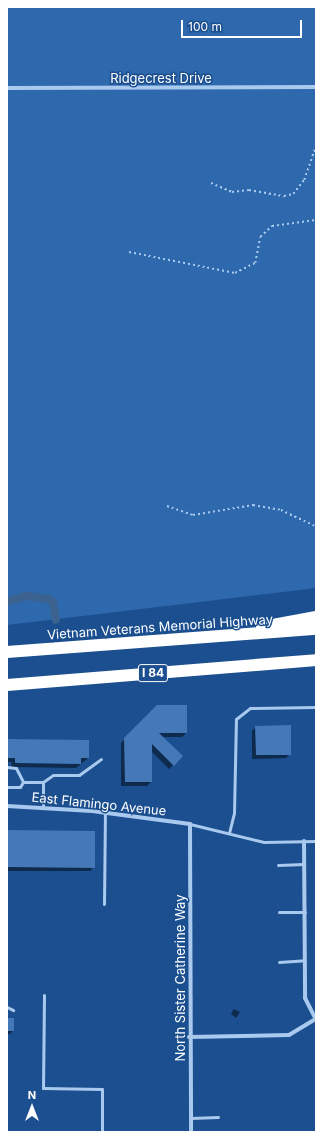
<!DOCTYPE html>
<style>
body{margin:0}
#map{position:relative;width:323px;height:1139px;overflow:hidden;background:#1b4f8f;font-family:Inter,sans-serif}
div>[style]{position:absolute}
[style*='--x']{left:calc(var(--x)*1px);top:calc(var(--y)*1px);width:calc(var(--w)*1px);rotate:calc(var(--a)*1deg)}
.green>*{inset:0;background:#2e69ad}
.shadow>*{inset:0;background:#0007}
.canal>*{height:8px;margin:-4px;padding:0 4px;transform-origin:4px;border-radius:4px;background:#3c6290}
.building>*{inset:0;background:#4478b7}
.path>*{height:1.5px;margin-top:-0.75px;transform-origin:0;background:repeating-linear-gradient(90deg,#a9c9ee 0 2px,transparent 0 5px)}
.lane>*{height:3px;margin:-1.5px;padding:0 1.5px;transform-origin:1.5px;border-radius:1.5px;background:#a9c9ee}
.street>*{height:4px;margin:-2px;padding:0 2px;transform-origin:2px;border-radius:2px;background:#a9c9ee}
.highway>*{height:12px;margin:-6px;padding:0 6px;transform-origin:6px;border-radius:6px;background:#fff}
span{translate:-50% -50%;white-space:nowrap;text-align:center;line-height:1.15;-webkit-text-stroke:3px #1b4f8f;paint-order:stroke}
.shield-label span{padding:1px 3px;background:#1b4f8f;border:1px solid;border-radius:3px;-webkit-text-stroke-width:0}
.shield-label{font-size:12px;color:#fff;font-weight:700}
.street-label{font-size:13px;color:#fff}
.frame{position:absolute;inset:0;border:8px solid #fff;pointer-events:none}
.north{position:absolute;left:12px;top:1087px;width:40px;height:40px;-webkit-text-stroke:3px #1b4f8f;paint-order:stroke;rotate:0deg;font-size:11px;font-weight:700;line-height:16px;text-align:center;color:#fff}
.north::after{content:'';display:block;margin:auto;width:14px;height:18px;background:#fff;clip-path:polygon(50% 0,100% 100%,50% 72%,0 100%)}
.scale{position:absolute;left:181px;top:20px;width:121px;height:18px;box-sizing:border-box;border:2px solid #fff;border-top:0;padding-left:5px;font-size:12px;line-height:14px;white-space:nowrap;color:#fff;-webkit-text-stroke:3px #1b4f8f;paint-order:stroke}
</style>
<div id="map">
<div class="green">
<i style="clip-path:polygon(7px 7px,316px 7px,316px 588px,7px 625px)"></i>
</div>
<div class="shadow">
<i style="clip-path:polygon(157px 706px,186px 733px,182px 737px,161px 737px,182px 756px,169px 769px,151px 751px,151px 782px,147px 786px,121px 786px,121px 743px)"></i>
<i style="clip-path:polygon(256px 727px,290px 754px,286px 758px,252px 759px,252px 731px)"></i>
<i style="clip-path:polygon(7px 740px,88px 741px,88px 758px,76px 768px,11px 767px,12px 762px,7px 762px)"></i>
<i style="clip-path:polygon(7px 831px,94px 867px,90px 871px,7px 871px)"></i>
<i style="clip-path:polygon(234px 1009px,240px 1012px,236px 1018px,231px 1014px)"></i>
<i style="clip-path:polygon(7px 1019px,13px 1031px,10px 1034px,7px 1034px)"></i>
</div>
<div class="canal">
<i style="--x:7;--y:601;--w:21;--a:-14"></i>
<i style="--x:27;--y:596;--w:22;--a:8"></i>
<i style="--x:49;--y:599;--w:5;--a:37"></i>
<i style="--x:53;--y:602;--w:18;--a:81"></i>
</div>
<div class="building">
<i style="clip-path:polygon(157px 705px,187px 705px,187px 733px,159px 733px,183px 756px,174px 766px,152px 744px,152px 782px,125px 782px,124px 738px)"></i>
<i style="clip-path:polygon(291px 725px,291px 755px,256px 755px,255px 726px)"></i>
<i style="clip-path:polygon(7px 739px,89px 740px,89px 758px,81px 758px,81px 764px,15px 763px,15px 758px,7px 758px)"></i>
<i style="clip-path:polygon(7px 830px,95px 831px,95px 868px,7px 867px)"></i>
<i style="clip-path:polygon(7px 1018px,14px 1018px,14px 1031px,7px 1031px)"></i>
</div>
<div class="path">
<i style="--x:211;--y:183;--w:23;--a:23"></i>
<i style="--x:232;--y:192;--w:17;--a:-7"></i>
<i style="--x:249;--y:190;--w:36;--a:10"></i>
<i style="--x:284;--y:196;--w:9;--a:-13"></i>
<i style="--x:293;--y:194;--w:18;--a:-52"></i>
<i style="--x:304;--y:180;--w:37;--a:-71"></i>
<i style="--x:129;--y:252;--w:108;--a:11.2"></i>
<i style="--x:235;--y:273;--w:22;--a:-27"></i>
<i style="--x:255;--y:263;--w:26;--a:-79"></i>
<i style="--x:260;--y:237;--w:16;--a:-43"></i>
<i style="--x:272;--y:226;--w:44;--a:-7.8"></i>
<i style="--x:167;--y:506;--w:28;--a:19"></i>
<i style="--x:193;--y:515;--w:61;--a:-9.5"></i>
<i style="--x:253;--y:505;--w:28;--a:10"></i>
<i style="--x:281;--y:510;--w:38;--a:25"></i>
</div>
<div class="lane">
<i style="--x:7;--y:767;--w:9;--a:6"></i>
<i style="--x:16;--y:768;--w:16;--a:63"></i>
<i style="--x:23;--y:782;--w:20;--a:0"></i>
<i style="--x:43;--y:782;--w:25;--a:90"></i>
<i style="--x:43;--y:782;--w:12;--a:-35"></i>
<i style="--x:53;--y:775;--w:26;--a:0"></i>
<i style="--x:79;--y:775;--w:27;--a:-36"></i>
<i style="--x:7;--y:787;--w:13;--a:0"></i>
<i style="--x:20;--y:787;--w:6;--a:-59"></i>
<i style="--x:190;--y:824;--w:76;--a:13.7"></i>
<i style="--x:264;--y:842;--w:52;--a:-1.1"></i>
<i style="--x:229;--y:833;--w:21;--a:-76"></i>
<i style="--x:234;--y:813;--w:94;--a:-88.8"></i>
<i style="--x:236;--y:719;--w:18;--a:-38"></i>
<i style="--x:250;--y:708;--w:66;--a:-0.9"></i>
<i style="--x:278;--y:865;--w:26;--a:-2"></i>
<i style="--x:104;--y:904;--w:91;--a:-89.4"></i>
<i style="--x:279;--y:912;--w:26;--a:0"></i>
<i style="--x:279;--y:962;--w:26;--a:-4"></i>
<i style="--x:44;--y:995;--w:93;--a:90.6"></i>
<i style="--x:43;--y:1088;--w:59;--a:1"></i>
<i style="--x:102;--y:1089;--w:43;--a:90"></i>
<i style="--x:7;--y:1007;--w:7;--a:27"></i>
<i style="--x:191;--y:1118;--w:27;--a:-2"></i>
</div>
<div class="street">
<i style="--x:7;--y:88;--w:309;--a:-0.2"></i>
<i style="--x:7;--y:806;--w:85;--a:3.4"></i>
<i style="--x:92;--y:811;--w:99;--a:7.6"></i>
<i style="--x:190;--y:824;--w:308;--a:89.8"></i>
<i style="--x:304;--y:841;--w:157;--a:89.6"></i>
<i style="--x:305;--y:998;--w:25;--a:63"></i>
<i style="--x:189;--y:1037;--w:100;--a:-1.1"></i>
<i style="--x:289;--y:1035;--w:31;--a:-31"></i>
</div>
<div class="highway">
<i style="--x:262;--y:627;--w:55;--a:-10.5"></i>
<i style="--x:7;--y:652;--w:310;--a:-4.3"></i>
<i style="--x:7;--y:685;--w:310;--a:-4.6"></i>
</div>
<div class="shield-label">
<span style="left:153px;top:673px">I 84</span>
</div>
<div class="street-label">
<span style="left:161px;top:78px">Ridgecrest Drive</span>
<span style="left:160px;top:627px;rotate:-4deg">Vietnam Veterans Memorial Highway</span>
<span style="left:99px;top:804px;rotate:6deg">East Flamingo Avenue</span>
<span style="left:180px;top:978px;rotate:-90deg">North Sister Catherine Way</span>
</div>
<div class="frame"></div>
<div class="north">N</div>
<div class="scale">100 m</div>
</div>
